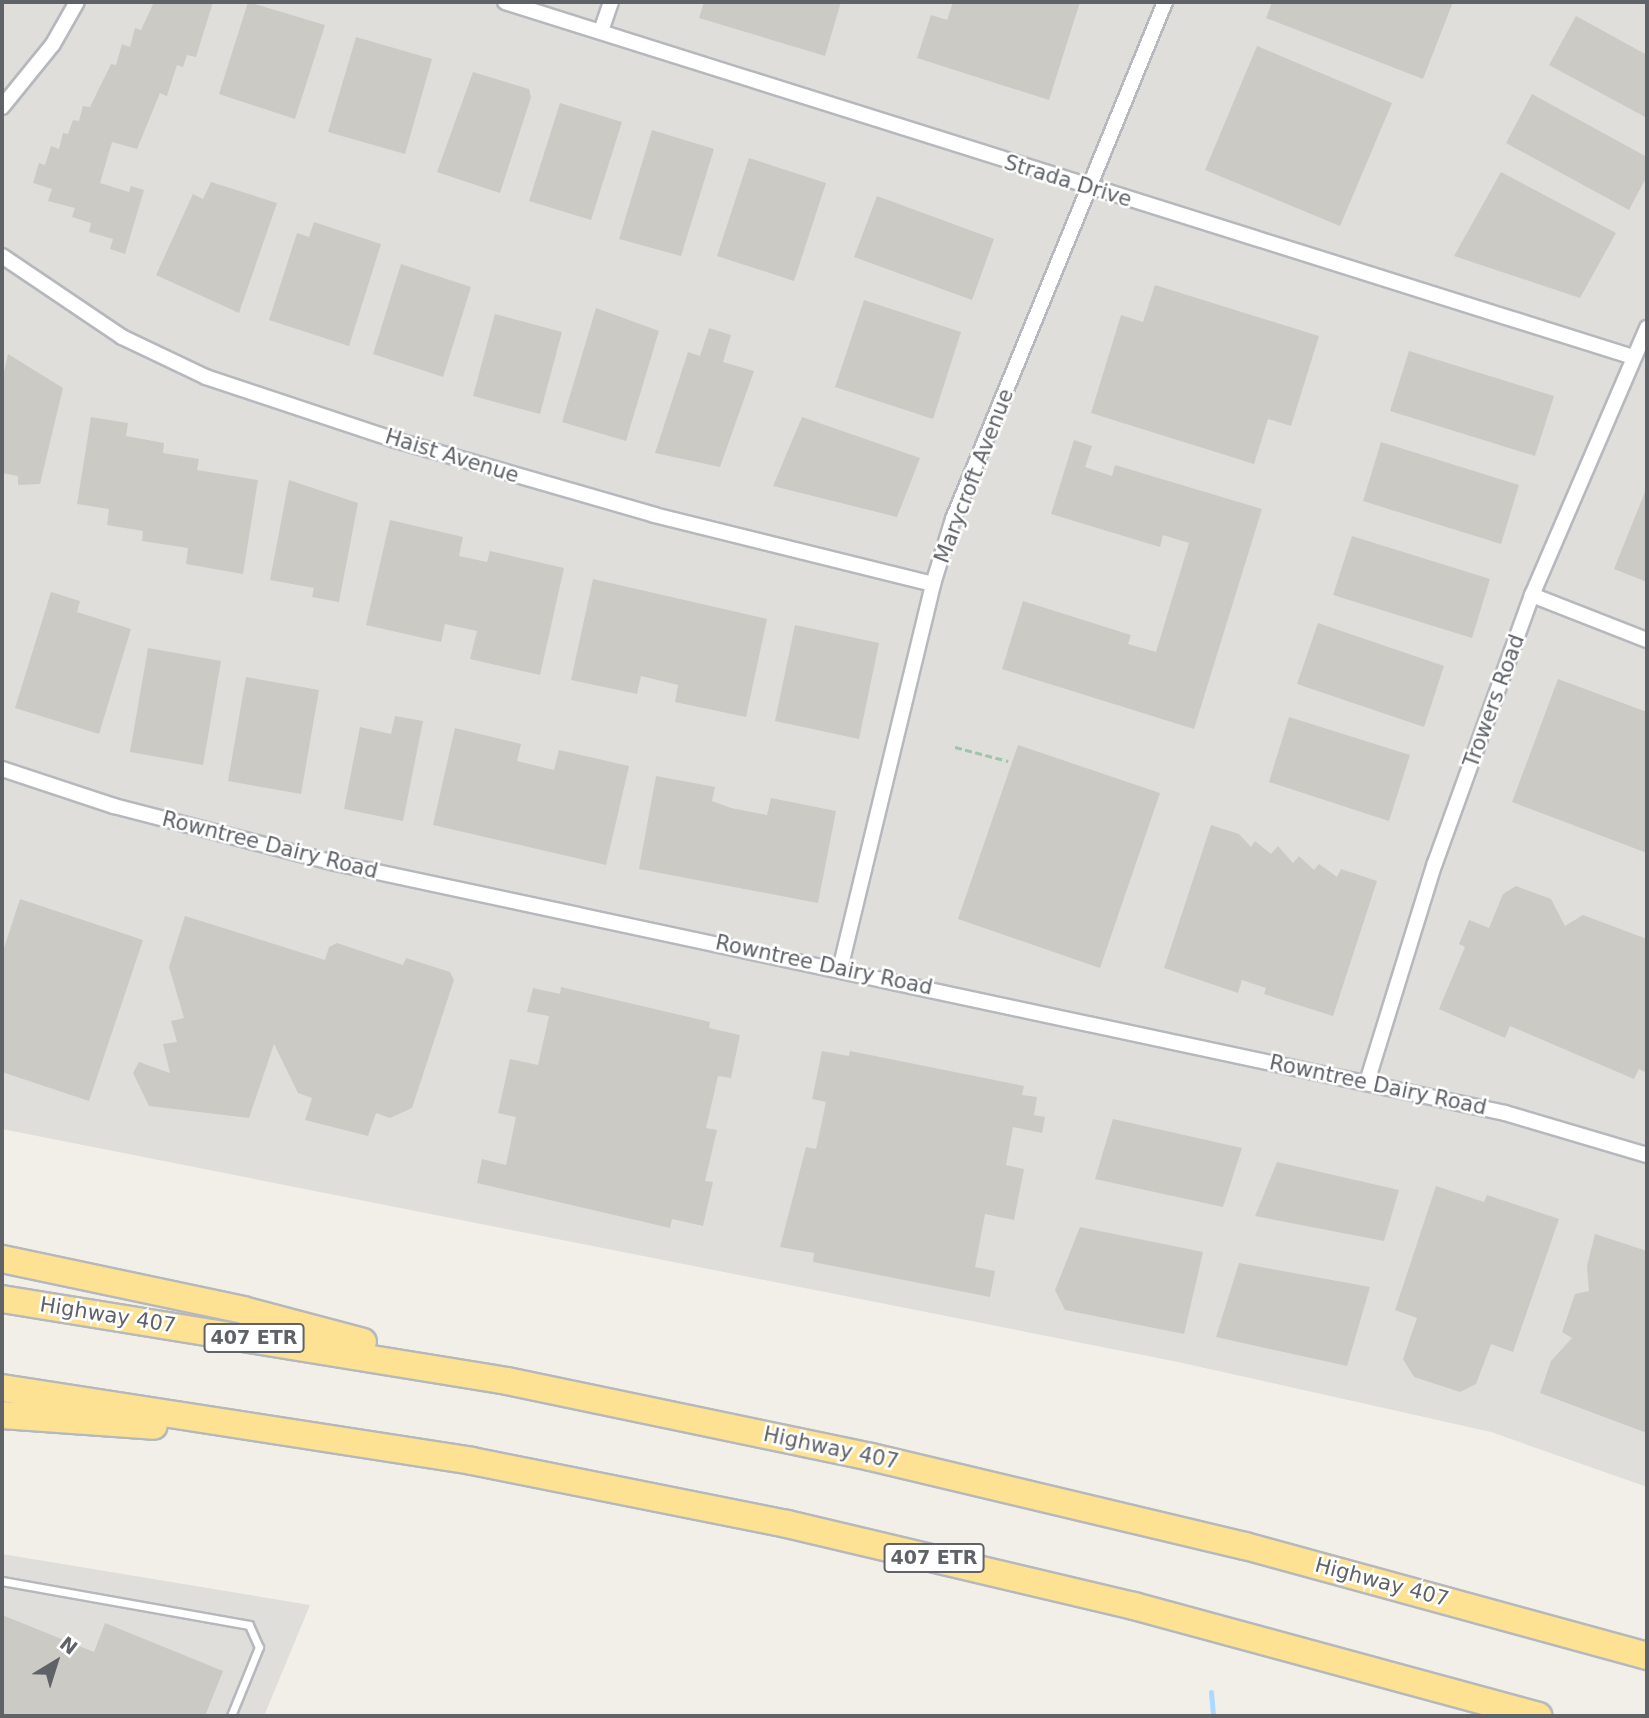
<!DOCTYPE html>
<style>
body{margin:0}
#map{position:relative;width:1649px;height:1718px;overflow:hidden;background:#f1efe8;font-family:"DejaVu Sans",sans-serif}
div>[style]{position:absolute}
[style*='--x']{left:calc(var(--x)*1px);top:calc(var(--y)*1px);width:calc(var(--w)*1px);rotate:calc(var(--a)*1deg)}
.industrial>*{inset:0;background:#e0deda}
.stream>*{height:5px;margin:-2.5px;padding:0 2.5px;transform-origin:2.5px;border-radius:2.5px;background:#aadaff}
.building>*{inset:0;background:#cccac5}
.path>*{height:2.5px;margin-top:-1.25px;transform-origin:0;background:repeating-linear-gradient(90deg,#9cc7a9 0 7px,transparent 0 10.5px)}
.roads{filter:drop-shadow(2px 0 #b5b8bc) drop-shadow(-2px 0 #b5b8bc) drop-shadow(0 2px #b5b8bc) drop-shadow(0 -2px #b5b8bc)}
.service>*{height:7px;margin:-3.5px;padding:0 3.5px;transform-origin:3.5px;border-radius:3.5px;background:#fff}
.minor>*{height:14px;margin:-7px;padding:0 7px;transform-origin:7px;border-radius:7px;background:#fff}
.motorway>*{height:26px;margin:-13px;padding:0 13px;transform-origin:13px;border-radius:13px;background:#fde293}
span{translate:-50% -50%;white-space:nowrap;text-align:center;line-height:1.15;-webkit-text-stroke:5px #fff;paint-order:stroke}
.shield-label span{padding:2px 5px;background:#fff;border:2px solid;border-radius:5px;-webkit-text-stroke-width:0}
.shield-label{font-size:19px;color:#5f6368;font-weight:700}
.street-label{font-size:21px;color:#5f6368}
.frame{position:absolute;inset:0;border:4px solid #5f6368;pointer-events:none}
.north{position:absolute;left:21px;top:1627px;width:70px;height:70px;-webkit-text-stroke:5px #fff;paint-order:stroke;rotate:38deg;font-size:19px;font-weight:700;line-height:28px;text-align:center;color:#5f6368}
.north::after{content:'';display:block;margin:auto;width:24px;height:32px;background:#5f6368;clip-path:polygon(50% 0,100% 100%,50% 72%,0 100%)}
</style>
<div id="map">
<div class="industrial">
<i style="clip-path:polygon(2px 2px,1647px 2px,1647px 1487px,1491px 1432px,1178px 1362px,2px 1129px)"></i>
<i style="clip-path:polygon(2px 1554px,310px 1605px,264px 1716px,2px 1716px)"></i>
</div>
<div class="stream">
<i style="--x:1211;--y:1692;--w:24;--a:85"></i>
</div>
<div class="building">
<i style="clip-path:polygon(154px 2px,213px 2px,196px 57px,187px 55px,183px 67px,177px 65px,167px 96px,160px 93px,137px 149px,112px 142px,100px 183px,129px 192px,131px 186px,144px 190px,125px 254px,110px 249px,113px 239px,89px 232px,91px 223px,72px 217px,75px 208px,48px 201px,52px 189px,33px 183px,39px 163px,45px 165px,51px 146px,59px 149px,63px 133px,68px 134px,73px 120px,79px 121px,83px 106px,90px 107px,111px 64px,116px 65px,122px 44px,130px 47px,135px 28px,141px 30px)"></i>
<i style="clip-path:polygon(248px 2px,325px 25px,295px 119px,219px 94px)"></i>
<i style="clip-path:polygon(704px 2px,841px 2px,825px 56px,699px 18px)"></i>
<i style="clip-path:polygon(953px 2px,1080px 2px,1049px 100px,917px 58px,931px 15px,947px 20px)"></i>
<i style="clip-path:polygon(1272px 2px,1453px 2px,1423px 79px,1266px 18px)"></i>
<i style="clip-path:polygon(1576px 16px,1647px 55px,1647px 118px,1549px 65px)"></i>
<i style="clip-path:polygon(356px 37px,432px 59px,405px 154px,328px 132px)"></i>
<i style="clip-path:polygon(1257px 46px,1392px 103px,1340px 226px,1205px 170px)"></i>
<i style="clip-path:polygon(473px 72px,529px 89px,531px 97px,500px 193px,437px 172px)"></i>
<i style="clip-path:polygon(1532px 94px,1647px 157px,1647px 176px,1629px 210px,1506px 143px)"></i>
<i style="clip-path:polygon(560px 103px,622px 122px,591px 220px,529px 201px)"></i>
<i style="clip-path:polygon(652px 130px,714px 149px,681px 256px,619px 239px)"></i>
<i style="clip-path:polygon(749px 158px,826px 183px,794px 281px,717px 256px)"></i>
<i style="clip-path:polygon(1501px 172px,1616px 233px,1580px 298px,1454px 256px)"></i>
<i style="clip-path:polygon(211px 182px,277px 203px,239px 313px,156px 275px,193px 194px,203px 199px)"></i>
<i style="clip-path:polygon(877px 196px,994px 239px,972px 300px,854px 257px)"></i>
<i style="clip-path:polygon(314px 222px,381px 244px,349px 346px,269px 320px,297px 233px,309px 237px)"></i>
<i style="clip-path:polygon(401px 264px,471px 287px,443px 377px,373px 354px)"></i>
<i style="clip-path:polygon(1155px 285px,1319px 336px,1291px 426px,1268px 419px,1254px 464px,1091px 413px,1121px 315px,1143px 322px)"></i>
<i style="clip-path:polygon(864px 300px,961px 332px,933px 419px,835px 387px)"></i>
<i style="clip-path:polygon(596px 308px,659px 331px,626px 441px,562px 422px)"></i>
<i style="clip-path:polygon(495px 314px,562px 332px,540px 414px,473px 396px)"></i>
<i style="clip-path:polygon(709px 328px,731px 335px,723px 362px,754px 371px,720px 467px,655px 453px,688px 352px,700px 356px)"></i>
<i style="clip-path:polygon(1409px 351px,1554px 396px,1535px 456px,1390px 411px)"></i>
<i style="clip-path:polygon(8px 354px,63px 388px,40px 484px,18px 485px,18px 476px,2px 473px,2px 381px)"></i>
<i style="clip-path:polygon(91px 417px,128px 423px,126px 436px,164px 443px,163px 453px,199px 459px,197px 470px,258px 480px,243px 574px,186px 564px,188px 548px,142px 541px,143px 531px,107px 525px,109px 509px,77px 504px)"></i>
<i style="clip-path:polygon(802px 417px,920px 458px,897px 517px,773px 486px)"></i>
<i style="clip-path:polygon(1074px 440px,1092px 446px,1085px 467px,1112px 476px,1115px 465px,1262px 509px,1194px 729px,1002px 669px,1023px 601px,1131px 635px,1128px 644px,1156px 652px,1189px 543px,1163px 535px,1160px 547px,1051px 514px)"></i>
<i style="clip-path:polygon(1381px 442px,1519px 485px,1501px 544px,1363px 501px)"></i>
<i style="clip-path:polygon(289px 480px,358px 503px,339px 602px,312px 597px,314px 588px,270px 580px)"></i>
<i style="clip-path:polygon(1647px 487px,1647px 582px,1614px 569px)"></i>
<i style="clip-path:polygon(390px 520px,463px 537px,459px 556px,487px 562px,490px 551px,564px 568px,540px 675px,470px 659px,477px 631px,445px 624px,441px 642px,366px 625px)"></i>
<i style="clip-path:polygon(1352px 536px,1490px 579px,1472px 638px,1333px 595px)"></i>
<i style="clip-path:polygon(593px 579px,767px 619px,746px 717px,675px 702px,678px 685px,641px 676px,637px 694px,571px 680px)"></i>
<i style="clip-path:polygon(51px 592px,80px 601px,77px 612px,131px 629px,99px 734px,15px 708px)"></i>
<i style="clip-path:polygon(1318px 623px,1444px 666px,1424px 727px,1297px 684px)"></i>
<i style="clip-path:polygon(795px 625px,879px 643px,859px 739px,775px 721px)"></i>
<i style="clip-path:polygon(148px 648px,221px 661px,203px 765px,130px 752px)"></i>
<i style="clip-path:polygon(246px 677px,319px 690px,301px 794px,228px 781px)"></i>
<i style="clip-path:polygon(1558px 679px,1647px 712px,1647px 853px,1512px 802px)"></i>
<i style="clip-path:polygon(395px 716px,423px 721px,403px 821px,344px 809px,360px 727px,391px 734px)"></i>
<i style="clip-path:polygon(1289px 717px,1410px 755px,1389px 821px,1269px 782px)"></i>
<i style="clip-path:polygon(455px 728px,521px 744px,517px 761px,554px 770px,559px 750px,629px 766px,606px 865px,433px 825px)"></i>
<i style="clip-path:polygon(1018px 745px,1160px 793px,1100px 968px,958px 919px)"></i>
<i style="clip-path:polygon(656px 776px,715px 787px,712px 801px,731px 808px,767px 815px,771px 798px,836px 811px,818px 903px,639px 869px)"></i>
<i style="clip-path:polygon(1211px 825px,1239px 834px,1251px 847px,1255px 841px,1271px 854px,1278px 846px,1293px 863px,1299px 856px,1314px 870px,1319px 864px,1337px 877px,1341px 869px,1377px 881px,1333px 1016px,1264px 994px,1266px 988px,1242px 980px,1238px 993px,1164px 968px)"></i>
<i style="clip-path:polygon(1516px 886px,1551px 899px,1565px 926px,1583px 915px,1647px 939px,1647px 1073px,1639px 1069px,1634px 1079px,1510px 1026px,1505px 1038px,1439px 1009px,1465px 947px,1459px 944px,1469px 920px,1489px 928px,1503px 894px)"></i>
<i style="clip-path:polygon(20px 899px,143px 940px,89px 1101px,2px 1072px,2px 954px)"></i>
<i style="clip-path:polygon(185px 916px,325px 960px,329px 947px,337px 943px,403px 965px,406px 958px,450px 972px,454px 980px,412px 1108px,390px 1118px,376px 1113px,368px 1136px,305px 1120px,312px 1098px,298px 1093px,274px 1044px,249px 1118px,149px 1106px,133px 1073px,139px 1062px,170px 1073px,163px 1044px,177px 1042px,171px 1021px,184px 1018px,169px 967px)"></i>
<i style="clip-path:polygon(561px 987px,710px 1022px,709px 1028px,740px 1035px,731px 1078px,718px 1076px,706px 1128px,717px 1130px,705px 1181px,713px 1182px,703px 1226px,672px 1219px,670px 1228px,477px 1183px,482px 1159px,506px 1165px,516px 1117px,498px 1113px,510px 1059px,538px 1065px,549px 1016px,527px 1012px,533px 988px,560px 994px)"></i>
<i style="clip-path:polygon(822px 1051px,849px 1056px,850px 1051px,1024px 1086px,1022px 1095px,1037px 1097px,1034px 1115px,1045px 1117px,1042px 1133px,1013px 1127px,1006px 1165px,1024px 1169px,1014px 1220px,985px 1214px,975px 1267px,995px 1271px,990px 1297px,813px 1262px,814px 1253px,780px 1247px,806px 1147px,816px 1149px,826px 1102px,812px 1099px)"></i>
<i style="clip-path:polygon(1113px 1119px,1242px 1148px,1223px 1207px,1095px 1179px)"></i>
<i style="clip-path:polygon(1277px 1162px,1399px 1190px,1384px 1241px,1255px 1216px)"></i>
<i style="clip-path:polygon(1436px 1186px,1484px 1202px,1487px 1195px,1559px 1219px,1513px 1352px,1491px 1344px,1476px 1384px,1460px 1392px,1414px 1377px,1403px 1359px,1417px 1318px,1395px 1310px)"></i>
<i style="clip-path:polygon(1080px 1227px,1203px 1252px,1184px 1334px,1065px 1310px,1055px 1290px)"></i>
<i style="clip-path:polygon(1595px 1234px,1647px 1251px,1647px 1433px,1540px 1393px,1551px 1361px,1572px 1338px,1562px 1332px,1575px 1294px,1589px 1291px,1587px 1266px)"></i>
<i style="clip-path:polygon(1239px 1263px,1370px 1287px,1347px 1366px,1216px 1337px)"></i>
<i style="clip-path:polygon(2px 1615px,94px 1652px,105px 1623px,223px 1671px,205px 1716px,2px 1716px)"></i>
</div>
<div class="path">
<i style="--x:955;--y:747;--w:55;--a:14.8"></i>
</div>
<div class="roads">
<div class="service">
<i style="--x:2;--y:1581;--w:251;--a:10.1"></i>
<i style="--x:249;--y:1625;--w:24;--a:66"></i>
<i style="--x:259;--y:1647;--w:74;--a:112.1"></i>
</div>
<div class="minor">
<i style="--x:505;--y:2;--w:1183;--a:17.47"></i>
<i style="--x:601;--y:31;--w:31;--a:-71"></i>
<i style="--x:2;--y:107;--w:81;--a:-51"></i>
<i style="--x:53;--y:44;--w:48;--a:-60.3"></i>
<i style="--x:2;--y:256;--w:145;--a:34"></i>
<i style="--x:122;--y:337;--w:93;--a:25.5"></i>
<i style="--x:206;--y:377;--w:199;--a:18.4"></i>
<i style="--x:395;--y:440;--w:270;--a:16.1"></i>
<i style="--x:654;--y:515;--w:287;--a:13.9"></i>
<i style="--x:1532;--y:595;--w:123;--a:21.4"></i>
<i style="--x:2;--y:769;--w:118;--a:18.3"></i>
<i style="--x:114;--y:806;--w:228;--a:14.5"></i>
<i style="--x:335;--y:863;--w:1196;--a:12.06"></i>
<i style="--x:1505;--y:1113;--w:148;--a:16.5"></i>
<i style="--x:840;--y:969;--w:396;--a:-76.4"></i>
<i style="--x:933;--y:584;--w:68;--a:-72.9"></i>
<i style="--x:953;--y:519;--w:559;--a:-67.7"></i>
<i style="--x:1367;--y:1082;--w:229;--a:-72.8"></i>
<i style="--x:1435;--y:863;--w:285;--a:-70.1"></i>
<i style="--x:1532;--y:595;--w:291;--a:-66.7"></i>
</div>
<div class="motorway">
<i style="--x:2;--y:1259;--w:246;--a:11.9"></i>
<i style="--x:243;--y:1310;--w:124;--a:14.9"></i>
<i style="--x:2;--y:1299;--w:512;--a:9.22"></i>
<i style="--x:507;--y:1381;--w:372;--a:11.8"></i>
<i style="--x:871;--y:1457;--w:384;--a:13.4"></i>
<i style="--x:1245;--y:1546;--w:417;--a:15.3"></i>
<i style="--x:2;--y:1388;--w:476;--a:8.8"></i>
<i style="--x:472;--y:1461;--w:321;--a:11.3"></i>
<i style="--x:787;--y:1524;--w:357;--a:13.3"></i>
<i style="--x:1134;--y:1606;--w:419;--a:15.2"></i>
<i style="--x:2;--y:1415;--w:152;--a:4.1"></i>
</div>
</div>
<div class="shield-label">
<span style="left:254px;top:1338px">407 ETR</span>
<span style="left:934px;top:1558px">407 ETR</span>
</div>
<div class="street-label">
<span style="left:1068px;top:181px;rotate:17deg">Strada Drive</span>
<span style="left:452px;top:456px;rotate:17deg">Haist Avenue</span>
<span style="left:974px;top:476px;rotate:-69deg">Marycroft Avenue</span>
<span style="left:1494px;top:701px;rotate:-70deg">Trowers Road</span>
<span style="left:270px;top:845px;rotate:14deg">Rowntree Dairy Road</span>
<span style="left:824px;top:965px;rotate:12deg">Rowntree Dairy Road</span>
<span style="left:1378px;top:1085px;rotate:12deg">Rowntree Dairy Road</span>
<span style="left:108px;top:1315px;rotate:9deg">Highway 407</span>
<span style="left:831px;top:1448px;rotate:12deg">Highway 407</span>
<span style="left:1382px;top:1582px;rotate:15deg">Highway 407</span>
</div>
<div class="frame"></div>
<div class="north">N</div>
</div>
